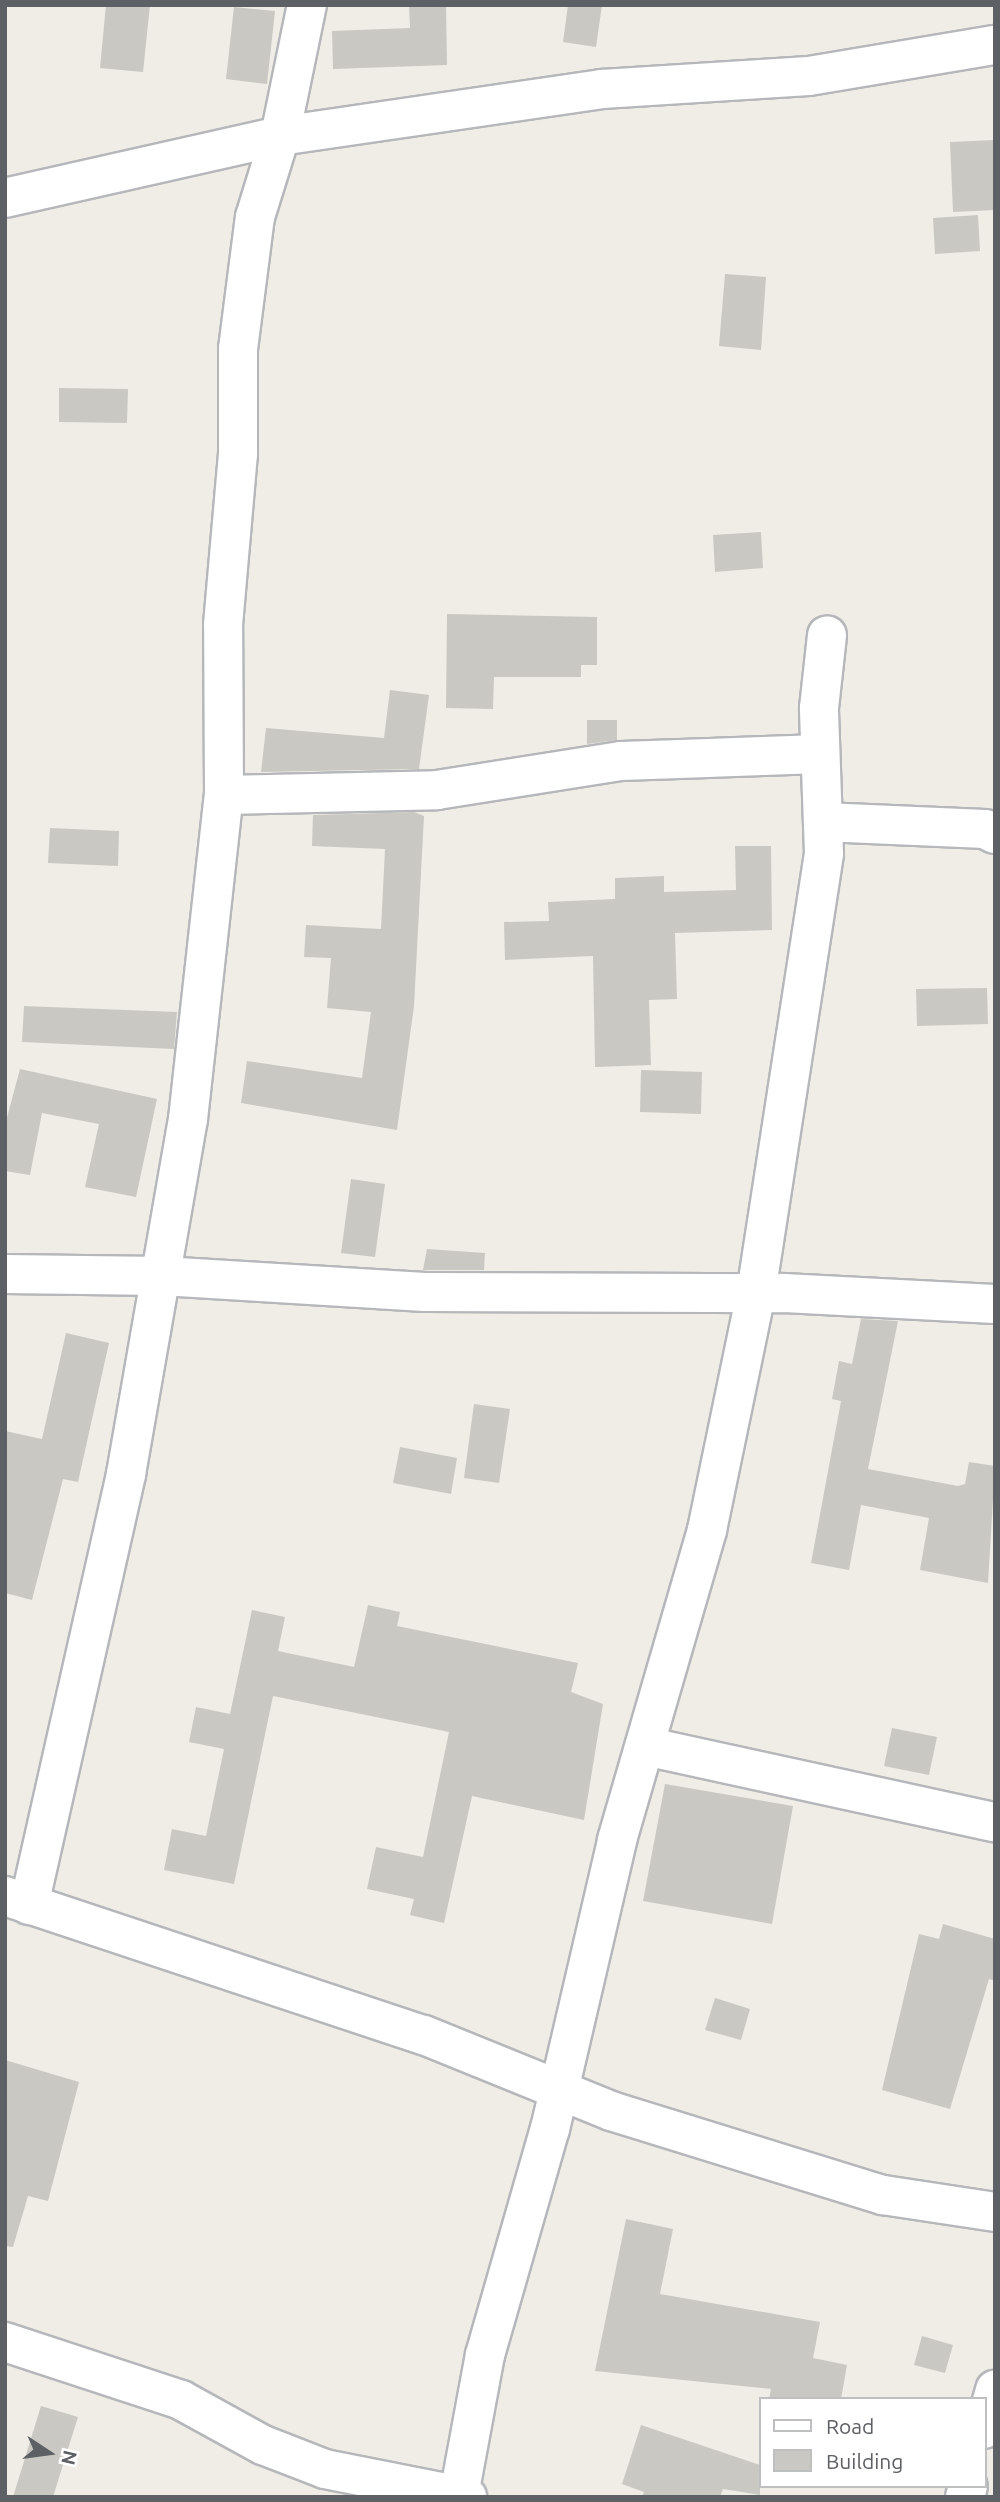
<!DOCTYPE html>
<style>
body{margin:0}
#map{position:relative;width:1000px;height:2502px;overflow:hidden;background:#efede5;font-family:Ubuntu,sans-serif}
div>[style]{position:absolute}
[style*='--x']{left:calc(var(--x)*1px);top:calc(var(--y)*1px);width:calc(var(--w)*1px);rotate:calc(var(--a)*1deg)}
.building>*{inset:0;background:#cac8c2}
.roads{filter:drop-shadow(2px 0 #b5b7bb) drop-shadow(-2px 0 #b5b7bb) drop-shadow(0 2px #b5b7bb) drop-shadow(0 -2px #b5b7bb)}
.minor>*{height:38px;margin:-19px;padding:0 19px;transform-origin:19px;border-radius:19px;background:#fff}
span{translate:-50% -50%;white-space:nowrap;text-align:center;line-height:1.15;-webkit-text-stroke:5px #fff;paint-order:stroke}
.frame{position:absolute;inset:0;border:7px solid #5d6065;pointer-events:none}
.legend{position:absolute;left:759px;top:2397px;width:228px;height:91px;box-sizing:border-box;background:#fff;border:2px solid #bebfc1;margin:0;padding:9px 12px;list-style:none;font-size:21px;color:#5d6065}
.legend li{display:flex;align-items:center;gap:14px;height:35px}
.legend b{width:35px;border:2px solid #bebfc1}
.north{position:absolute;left:14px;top:2418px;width:70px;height:70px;-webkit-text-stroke:5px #fff;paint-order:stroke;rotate:103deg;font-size:19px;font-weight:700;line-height:28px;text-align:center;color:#5d6065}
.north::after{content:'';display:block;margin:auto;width:24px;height:32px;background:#5d6065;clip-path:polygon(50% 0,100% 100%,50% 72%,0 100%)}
</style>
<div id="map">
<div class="building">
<i style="clip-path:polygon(106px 5px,150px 5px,143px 72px,100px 68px)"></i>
<i style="clip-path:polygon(409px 5px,446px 5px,447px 65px,333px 69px,332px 31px,410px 28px)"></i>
<i style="clip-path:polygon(568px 5px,602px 5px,596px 47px,563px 42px)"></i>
<i style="clip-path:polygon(234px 7px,275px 11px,267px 84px,226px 79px)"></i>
<i style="clip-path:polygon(995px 140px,995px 210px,953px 212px,950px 142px)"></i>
<i style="clip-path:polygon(978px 215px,980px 251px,935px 254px,933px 218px)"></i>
<i style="clip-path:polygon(725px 274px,766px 277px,761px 350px,719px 346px)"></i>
<i style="clip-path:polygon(59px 388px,128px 389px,127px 423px,59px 422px)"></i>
<i style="clip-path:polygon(761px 532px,763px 568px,715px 572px,713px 535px)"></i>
<i style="clip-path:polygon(447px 614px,597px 617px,597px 665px,581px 665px,581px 677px,494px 677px,493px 709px,446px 708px)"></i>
<i style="clip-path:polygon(390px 690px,429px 695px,419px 769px,261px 772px,266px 728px,384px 738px)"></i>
<i style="clip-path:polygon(587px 720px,617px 720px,617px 740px,587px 744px)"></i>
<i style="clip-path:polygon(414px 812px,424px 816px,414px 1006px,397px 1130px,241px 1103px,247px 1061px,362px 1078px,371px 1012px,327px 1008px,331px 958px,304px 957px,306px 925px,381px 929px,385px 849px,312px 846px,313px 815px)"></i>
<i style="clip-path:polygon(50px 828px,119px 831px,118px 866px,48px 863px)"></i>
<i style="clip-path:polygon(735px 846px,771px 846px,772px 930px,675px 933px,677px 999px,649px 1000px,651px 1065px,595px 1067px,593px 956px,505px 960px,504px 922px,549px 921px,548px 902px,615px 899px,615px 878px,664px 876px,664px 892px,736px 890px)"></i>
<i style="clip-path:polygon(987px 988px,988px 1024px,917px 1026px,916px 989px)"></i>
<i style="clip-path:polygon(24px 1006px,177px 1012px,174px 1049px,22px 1042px)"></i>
<i style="clip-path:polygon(20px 1069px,157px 1099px,136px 1197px,85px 1187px,99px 1124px,42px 1113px,30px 1175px,5px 1171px,5px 1125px)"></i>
<i style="clip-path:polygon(641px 1070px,702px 1072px,701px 1114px,640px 1112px)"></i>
<i style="clip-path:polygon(351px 1179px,385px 1184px,375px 1257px,341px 1253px)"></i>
<i style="clip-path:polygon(427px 1249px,485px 1253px,484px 1270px,423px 1270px)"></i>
<i style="clip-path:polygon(861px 1319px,898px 1321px,868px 1469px,958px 1486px,965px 1484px,969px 1462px,995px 1466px,988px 1583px,920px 1570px,929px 1518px,861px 1505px,849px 1570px,811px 1563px,841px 1401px,832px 1399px,839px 1361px,852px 1364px)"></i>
<i style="clip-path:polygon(66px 1333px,109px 1343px,78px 1482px,63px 1479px,32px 1600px,5px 1593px,5px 1431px,42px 1439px)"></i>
<i style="clip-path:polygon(474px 1404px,510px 1409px,499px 1483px,464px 1478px)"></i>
<i style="clip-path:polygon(400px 1447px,457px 1458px,451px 1494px,393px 1483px)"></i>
<i style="clip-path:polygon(368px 1605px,400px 1612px,397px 1626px,578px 1663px,571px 1692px,603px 1704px,584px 1820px,472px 1796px,444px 1923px,410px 1915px,414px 1899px,367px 1889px,376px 1847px,423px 1857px,449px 1732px,273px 1696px,234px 1884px,164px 1870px,172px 1829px,206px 1836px,224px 1749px,189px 1742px,196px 1707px,230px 1714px,252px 1610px,285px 1617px,278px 1651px,354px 1667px)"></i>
<i style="clip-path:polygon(892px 1728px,937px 1737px,929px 1775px,884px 1766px)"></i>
<i style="clip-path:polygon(665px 1784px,793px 1806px,772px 1924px,643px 1901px)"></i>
<i style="clip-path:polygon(943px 1924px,995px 1939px,995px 1981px,989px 1979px,950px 2109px,882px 2090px,919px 1934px,939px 1939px)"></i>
<i style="clip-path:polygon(715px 1998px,750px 2009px,741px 2040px,705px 2030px)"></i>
<i style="clip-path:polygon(5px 2060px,79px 2082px,48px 2201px,28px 2196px,13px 2247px,5px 2246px)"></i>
<i style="clip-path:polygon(626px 2219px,673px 2229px,660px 2294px,820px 2322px,813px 2358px,847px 2365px,841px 2399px,769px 2399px,771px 2389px,595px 2371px)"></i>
<i style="clip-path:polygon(922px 2336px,953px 2345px,945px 2373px,914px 2365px)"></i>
<i style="clip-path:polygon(41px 2406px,78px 2417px,53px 2497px,13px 2497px)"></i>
<i style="clip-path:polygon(641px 2425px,760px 2465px,760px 2495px,723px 2489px,720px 2497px,642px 2497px,644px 2492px,622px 2484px)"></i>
</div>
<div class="roads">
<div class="minor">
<i style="--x:5;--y:198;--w:282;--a:-12.7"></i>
<i style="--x:280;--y:136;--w:325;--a:-8.3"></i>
<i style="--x:602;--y:89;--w:207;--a:-3.6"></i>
<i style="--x:809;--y:76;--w:189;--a:-9.5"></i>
<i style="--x:224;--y:795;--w:213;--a:-1.3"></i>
<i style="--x:437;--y:790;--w:186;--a:-9"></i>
<i style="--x:621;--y:761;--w:199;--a:-2"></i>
<i style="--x:823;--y:822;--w:162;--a:2.5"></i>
<i style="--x:985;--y:829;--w:11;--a:27"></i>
<i style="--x:5;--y:1274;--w:157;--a:0.7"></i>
<i style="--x:162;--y:1276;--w:263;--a:3.5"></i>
<i style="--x:425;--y:1292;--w:359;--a:0.2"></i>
<i style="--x:784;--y:1293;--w:211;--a:3"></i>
<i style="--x:645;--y:1746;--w:358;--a:12.3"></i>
<i style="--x:5;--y:1896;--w:441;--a:18.4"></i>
<i style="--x:424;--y:2035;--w:202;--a:22.1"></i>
<i style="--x:611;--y:2111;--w:285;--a:17.2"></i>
<i style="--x:883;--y:2195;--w:113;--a:8.6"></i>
<i style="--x:29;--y:1905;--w:442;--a:-77.3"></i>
<i style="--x:126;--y:1474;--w:360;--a:-80.1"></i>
<i style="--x:188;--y:1119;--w:326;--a:-83.7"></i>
<i style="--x:224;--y:795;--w:170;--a:-90.3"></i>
<i style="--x:223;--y:625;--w:172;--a:-85"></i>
<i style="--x:238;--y:454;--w:105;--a:-90"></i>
<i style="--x:238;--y:349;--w:133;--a:-82.7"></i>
<i style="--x:255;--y:217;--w:85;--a:-72.8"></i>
<i style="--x:280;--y:136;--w:134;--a:-78.4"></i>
<i style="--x:5;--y:2342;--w:185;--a:18.2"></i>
<i style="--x:181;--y:2400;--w:94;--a:28.8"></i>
<i style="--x:263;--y:2445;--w:66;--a:21.2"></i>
<i style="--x:325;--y:2469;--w:145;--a:11.2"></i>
<i style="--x:984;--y:2429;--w:41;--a:-74.2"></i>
<i style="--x:459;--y:2495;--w:142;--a:-79.5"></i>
<i style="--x:485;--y:2355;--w:235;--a:-74"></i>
<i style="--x:550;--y:2129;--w:297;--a:-76.9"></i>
<i style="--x:617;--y:1840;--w:323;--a:-73.8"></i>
<i style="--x:707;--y:1530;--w:242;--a:-78.3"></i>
<i style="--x:756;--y:1293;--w:444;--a:-81.2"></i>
<i style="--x:824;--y:854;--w:146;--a:-92"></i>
<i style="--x:819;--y:708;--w:73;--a:-83.7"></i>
<i style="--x:965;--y:2497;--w:11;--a:-75"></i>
</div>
</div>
<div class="frame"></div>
<ul class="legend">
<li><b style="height:9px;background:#fff"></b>Road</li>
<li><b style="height:19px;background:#cac8c2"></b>Building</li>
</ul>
<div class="north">N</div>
</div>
